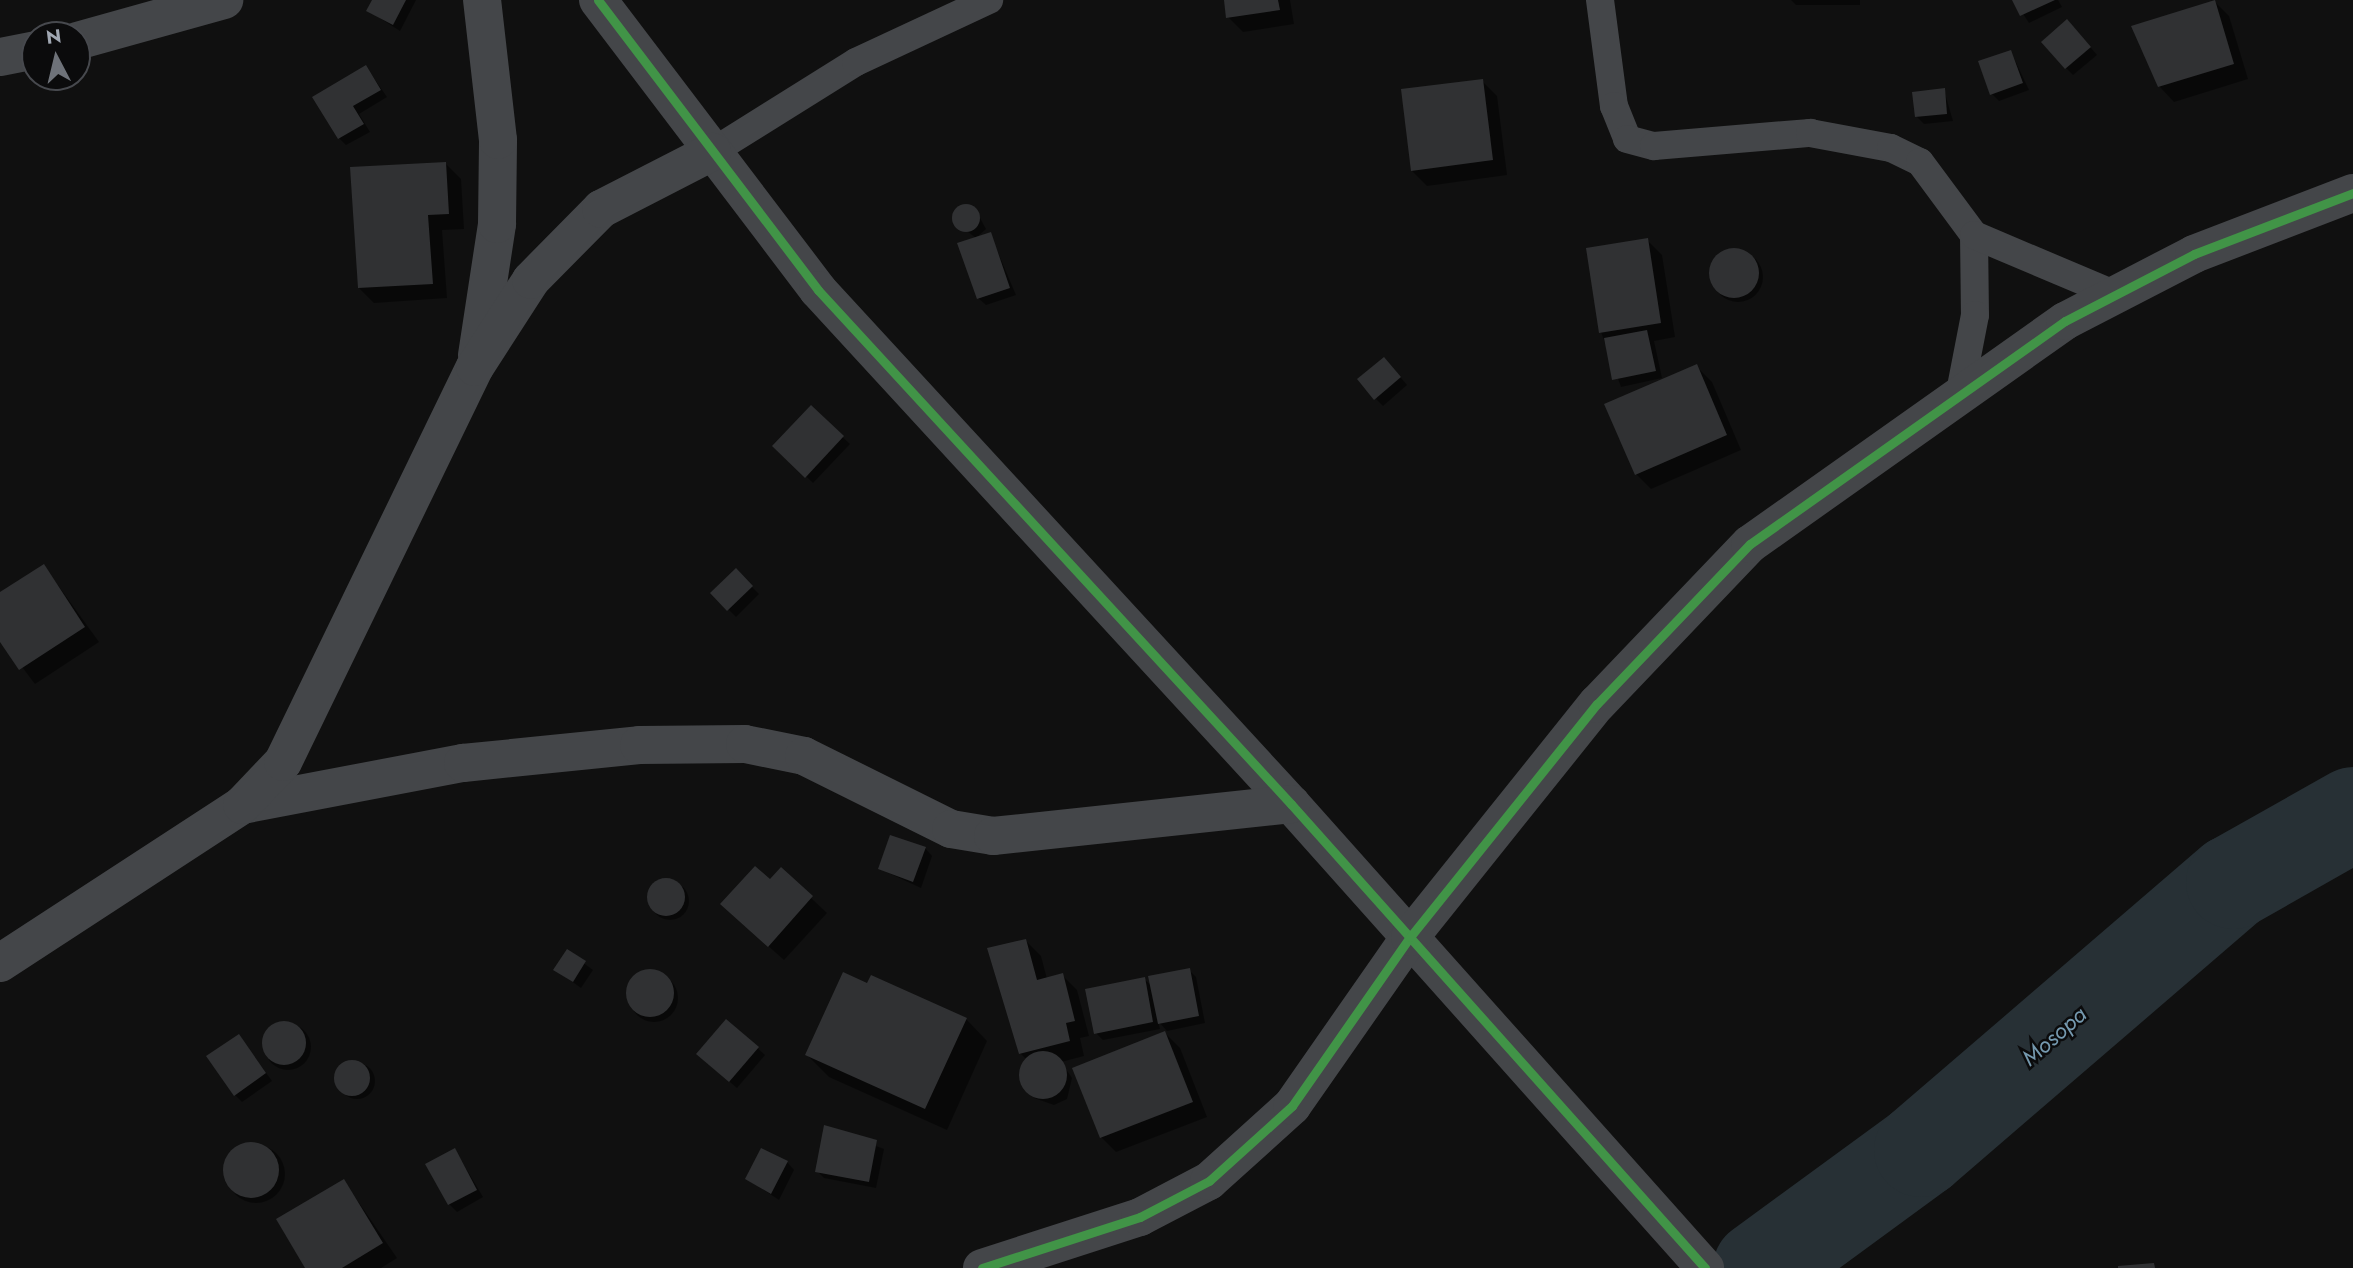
<!DOCTYPE html>
<style>
body{margin:0}
#map{position:relative;width:2353px;height:1268px;overflow:hidden;background:#101010;font-family:Jost,sans-serif}
div>[style]{position:absolute}
[style*='--x']{left:calc(var(--x)*1px);top:calc(var(--y)*1px);width:calc(var(--w)*1px);rotate:calc(var(--a)*1deg)}
.shadow>*{inset:0;background:#0007}
.round{border-radius:50%}
.river>*{height:94px;margin:-47px;padding:0 47px;transform-origin:47px;border-radius:47px;background:#273035}
.building>*{inset:0;background:#303133}
.service>*{height:28px;margin:-14px;padding:0 14px;transform-origin:14px;border-radius:14px;background:#444649}
.minor>*{height:38px;margin:-19px;padding:0 19px;transform-origin:19px;border-radius:19px;background:#444649}
.cycleway>*{height:9px;margin:-4.5px;padding:0 4.5px;transform-origin:4.5px;border-radius:4.5px;background:#419447}
span{translate:-50% -50%;white-space:nowrap;text-align:center;line-height:1.15;-webkit-text-stroke:5px #0b0b0c;paint-order:stroke}
.water-label{font-size:23px;color:#7599af;font-style:italic}
.north{position:absolute;left:21px;top:21px;width:70px;height:70px;box-sizing:border-box;background:#0b0b0c;border:2px solid #47494e;border-radius:50%;rotate:353deg;font-size:19px;font-weight:700;line-height:28px;text-align:center;color:#a0a7b2}
.north::after{content:'';display:block;margin:auto;width:24px;height:32px;background:#6e7279;clip-path:polygon(50% 0,100% 100%,50% 72%,0 100%)}
</style>
<div id="map">
<div class="shadow">
<i style="clip-path:polygon(374px 0,416px 0,400px 31px,369px 11px)"></i>
<i style="clip-path:polygon(1225px 0,1290px 0,1294px 24px,1243px 32px,1228px 17px)"></i>
<i style="clip-path:polygon(1791px 0,1860px 0,1860px 5px,1796px 5px)"></i>
<i style="clip-path:polygon(2014px 0,2058px 0,2062px 7px,2029px 23px)"></i>
<i style="clip-path:polygon(2214px 1px,2229px 16px,2248px 79px,2174px 102px,2159px 86px)"></i>
<i style="clip-path:polygon(2075px 29px,2097px 55px,2073px 75px,2066px 68px)"></i>
<i style="clip-path:polygon(2011px 52px,2029px 90px,1999px 101px,1992px 94px)"></i>
<i style="clip-path:polygon(366px 67px,387px 97px,359px 114px,370px 132px,346px 145px,339px 138px)"></i>
<i style="clip-path:polygon(1482px 81px,1497px 96px,1507px 175px,1427px 186px,1412px 171px)"></i>
<i style="clip-path:polygon(1944px 90px,1953px 121px,1924px 124px,1916px 116px)"></i>
<i style="clip-path:polygon(445px 163px,461px 179px,464px 229px,442px 230px,447px 298px,374px 303px,359px 288px)"></i>
<i style="clip-path:polygon(974px 207px,986px 229px,976px 238px,955px 222px,960px 208px)"></i>
<i style="clip-path:polygon(990px 234px,1016px 295px,986px 305px,978px 298px)"></i>
<i style="clip-path:polygon(1647px 240px,1662px 255px,1675px 337px,1654px 341px,1662px 378px,1621px 387px,1601px 332px)"></i>
<i class="round" style="left:1713px;top:252px;width:50px;height:50px"></i>
<i style="clip-path:polygon(1391px 366px,1407px 385px,1383px 406px,1376px 399px)"></i>
<i style="clip-path:polygon(1697px 367px,1712px 382px,1741px 450px,1651px 489px,1636px 474px)"></i>
<i style="clip-path:polygon(811px 408px,850px 444px,813px 483px,775px 446px)"></i>
<i style="clip-path:polygon(44px 566px,99px 642px,35px 684px,0 638px,0 594px)"></i>
<i style="clip-path:polygon(735px 570px,759px 594px,736px 617px,712px 593px)"></i>
<i style="clip-path:polygon(925px 848px,932px 856px,921px 888px,880px 869px)"></i>
<i style="clip-path:polygon(781px 870px,827px 913px,784px 960px,738px 919px)"></i>
<i class="round" style="left:651px;top:882px;width:38px;height:38px"></i>
<i style="clip-path:polygon(1026px 941px,1041px 956px,1047px 979px,1062px 975px,1077px 990px,1089px 1036px,1080px 1038px,1084px 1056px,1061px 1062px,1072px 1078px,1067px 1099px,1054px 1105px,1034px 1098px,1020px 1077px,1028px 1061px,1020px 1053px)"></i>
<i style="clip-path:polygon(567px 951px,593px 970px,581px 988px,556px 970px)"></i>
<i style="clip-path:polygon(1189px 970px,1196px 977px,1205px 1023px,1167px 1031px,1158px 1021px,1160px 1029px,1103px 1040px,1096px 1033px,1144px 979px,1153px 987px)"></i>
<i class="round" style="left:630px;top:974px;width:48px;height:48px"></i>
<i style="clip-path:polygon(868px 985px,966px 1019px,987px 1041px,947px 1130px,829px 1077px,807px 1055px)"></i>
<i style="clip-path:polygon(727px 1021px,765px 1055px,737px 1088px,705px 1061px)"></i>
<i class="round" style="left:265px;top:1024px;width:46px;height:46px"></i>
<i style="clip-path:polygon(1165px 1033px,1180px 1048px,1207px 1117px,1116px 1152px,1101px 1137px)"></i>
<i style="clip-path:polygon(239px 1036px,272px 1081px,242px 1102px,235px 1095px)"></i>
<i class="round" style="left:339px;top:1063px;width:36px;height:36px"></i>
<i style="clip-path:polygon(825px 1127px,884px 1149px,876px 1188px,824px 1178px,817px 1171px)"></i>
<i class="round" style="left:227px;top:1145px;width:58px;height:58px"></i>
<i style="clip-path:polygon(455px 1150px,483px 1197px,457px 1212px,449px 1204px)"></i>
<i style="clip-path:polygon(787px 1162px,794px 1170px,779px 1200px,747px 1179px)"></i>
<i style="clip-path:polygon(344px 1181px,397px 1258px,381px 1268px,307px 1268px)"></i>
</div>
<div class="river">
<i style="--x:1760;--y:1268;--w:200;--a:-36.2"></i>
<i style="--x:1921;--y:1150;--w:411;--a:-40.7"></i>
<i style="--x:2233;--y:882;--w:138;--a:-29.5"></i>
</div>
<div class="building">
<i style="clip-path:polygon(372px 0,406px 0,393px 25px,366px 11px)"></i>
<i style="clip-path:polygon(1224px 0,1278px 0,1280px 10px,1226px 18px)"></i>
<i style="clip-path:polygon(2012px 0,2055px 0,2020px 16px)"></i>
<i style="clip-path:polygon(2215px 0,2234px 64px,2158px 87px,2131px 26px)"></i>
<i style="clip-path:polygon(2067px 19px,2091px 47px,2065px 69px,2041px 42px)"></i>
<i style="clip-path:polygon(2011px 50px,2023px 83px,1990px 95px,1978px 61px)"></i>
<i style="clip-path:polygon(366px 65px,381px 90px,353px 106px,364px 124px,338px 139px,312px 97px)"></i>
<i style="clip-path:polygon(1483px 79px,1493px 160px,1411px 171px,1401px 89px)"></i>
<i style="clip-path:polygon(1945px 88px,1947px 114px,1915px 117px,1912px 92px)"></i>
<i style="clip-path:polygon(446px 162px,449px 214px,428px 215px,433px 284px,358px 288px,350px 167px)"></i>
<i class="round" style="left:952px;top:204px;width:28px;height:28px"></i>
<i style="clip-path:polygon(991px 232px,1010px 288px,977px 299px,957px 243px)"></i>
<i style="clip-path:polygon(1648px 238px,1661px 323px,1599px 333px,1586px 248px)"></i>
<i class="round" style="left:1709px;top:248px;width:50px;height:50px"></i>
<i style="clip-path:polygon(1647px 330px,1656px 371px,1612px 380px,1604px 338px)"></i>
<i style="clip-path:polygon(1384px 357px,1401px 377px,1374px 400px,1357px 379px)"></i>
<i style="clip-path:polygon(1697px 364px,1727px 435px,1635px 475px,1604px 404px)"></i>
<i style="clip-path:polygon(811px 405px,844px 436px,805px 478px,772px 446px)"></i>
<i style="clip-path:polygon(44px 564px,85px 627px,19px 670px,0 642px,0 592px)"></i>
<i style="clip-path:polygon(736px 568px,753px 586px,727px 611px,710px 593px)"></i>
<i style="clip-path:polygon(890px 835px,926px 847px,913px 882px,878px 869px)"></i>
<i style="clip-path:polygon(755px 866px,770px 879px,781px 867px,813px 896px,768px 947px,720px 904px)"></i>
<i class="round" style="left:647px;top:878px;width:38px;height:38px"></i>
<i style="clip-path:polygon(1026px 939px,1037px 980px,1063px 973px,1075px 1021px,1066px 1023px,1070px 1041px,1019px 1054px,987px 948px)"></i>
<i style="clip-path:polygon(567px 949px,586px 961px,573px 982px,553px 970px)"></i>
<i style="clip-path:polygon(1190px 968px,1199px 1016px,1158px 1024px,1148px 976px)"></i>
<i class="round" style="left:626px;top:969px;width:48px;height:48px"></i>
<i style="clip-path:polygon(843px 972px,867px 983px,871px 975px,967px 1018px,925px 1109px,805px 1055px)"></i>
<i style="clip-path:polygon(1145px 977px,1153px 1022px,1094px 1034px,1085px 989px)"></i>
<i style="clip-path:polygon(726px 1019px,759px 1047px,729px 1082px,696px 1054px)"></i>
<i class="round" style="left:262px;top:1021px;width:44px;height:44px"></i>
<i style="clip-path:polygon(1165px 1031px,1193px 1102px,1100px 1138px,1072px 1068px)"></i>
<i style="clip-path:polygon(239px 1034px,266px 1073px,234px 1096px,206px 1056px)"></i>
<i class="round" style="left:1019px;top:1051px;width:48px;height:48px"></i>
<i class="round" style="left:334px;top:1060px;width:36px;height:36px"></i>
<i style="clip-path:polygon(824px 1125px,877px 1140px,869px 1182px,815px 1172px)"></i>
<i class="round" style="left:223px;top:1142px;width:56px;height:56px"></i>
<i style="clip-path:polygon(455px 1148px,477px 1190px,448px 1205px,425px 1164px)"></i>
<i style="clip-path:polygon(761px 1148px,788px 1161px,771px 1194px,745px 1179px)"></i>
<i style="clip-path:polygon(344px 1179px,383px 1243px,342px 1268px,305px 1268px,276px 1219px)"></i>
<i style="clip-path:polygon(2154px 1263px,2155px 1268px,2118px 1268px,2118px 1266px)"></i>
</div>
<div class="service">
<i style="--x:1600;--y:0;--w:107;--a:82.5"></i>
<i style="--x:1614;--y:106;--w:35;--a:68"></i>
<i style="--x:1627;--y:139;--w:28;--a:15"></i>
<i style="--x:1654;--y:146;--w:157;--a:-4.8"></i>
<i style="--x:1810;--y:133;--w:82;--a:10.5"></i>
<i style="--x:1891;--y:148;--w:32;--a:26"></i>
<i style="--x:1920;--y:162;--w:91;--a:53.5"></i>
<i style="--x:1974;--y:235;--w:80;--a:89.3"></i>
<i style="--x:1975;--y:315;--w:78;--a:101"></i>
<i style="--x:712;--y:152;--w:170;--a:-32"></i>
<i style="--x:856;--y:62;--w:147;--a:-25"></i>
<i style="--x:1974;--y:235;--w:154;--a:22.9"></i>
</div>
<div class="minor">
<i style="--x:598;--y:0;--w:364;--a:52.8"></i>
<i style="--x:818;--y:290;--w:699;--a:47.38"></i>
<i style="--x:1291;--y:804;--w:622;--a:48.26"></i>
<i style="--x:77;--y:41;--w:153;--a:-15.6"></i>
<i style="--x:0;--y:57;--w:36;--a:-11"></i>
<i style="--x:477;--y:355;--w:133;--a:-81.3"></i>
<i style="--x:497;--y:224;--w:84;--a:-89.3"></i>
<i style="--x:498;--y:140;--w:141;--a:-96.5"></i>
<i style="--x:242;--y:805;--w:225;--a:-10.8"></i>
<i style="--x:463;--y:763;--w:177;--a:-5.8"></i>
<i style="--x:639;--y:745;--w:106;--a:-0.5"></i>
<i style="--x:745;--y:744;--w:60;--a:11.5"></i>
<i style="--x:804;--y:756;--w:164;--a:26.4"></i>
<i style="--x:951;--y:829;--w:43;--a:9.5"></i>
<i style="--x:993;--y:836;--w:300;--a:-6.1"></i>
<i style="--x:0;--y:963;--w:289;--a:-33.1"></i>
<i style="--x:242;--y:805;--w:59;--a:-46.4"></i>
<i style="--x:283;--y:762;--w:439;--a:-64.1"></i>
<i style="--x:475;--y:367;--w:103;--a:-57.2"></i>
<i style="--x:531;--y:280;--w:100;--a:-45.4"></i>
<i style="--x:601;--y:209;--w:125;--a:-27.2"></i>
<i style="--x:982;--y:1268;--w:166;--a:-17.9"></i>
<i style="--x:1140;--y:1217;--w:78;--a:-27.6"></i>
<i style="--x:1209;--y:1181;--w:112;--a:-42.1"></i>
<i style="--x:1292;--y:1106;--w:206;--a:-55.1"></i>
<i style="--x:1410;--y:937;--w:299;--a:-51.3"></i>
<i style="--x:1597;--y:704;--w:221;--a:-46.3"></i>
<i style="--x:1750;--y:544;--w:386;--a:-35.3"></i>
<i style="--x:2065;--y:321;--w:145;--a:-27.4"></i>
<i style="--x:2194;--y:254;--w:170;--a:-21"></i>
</div>
<div class="cycleway">
<i style="--x:598;--y:0;--w:364;--a:52.8"></i>
<i style="--x:818;--y:290;--w:699;--a:47.38"></i>
<i style="--x:1291;--y:804;--w:622;--a:48.26"></i>
<i style="--x:982;--y:1268;--w:166;--a:-17.9"></i>
<i style="--x:1140;--y:1217;--w:78;--a:-27.6"></i>
<i style="--x:1209;--y:1181;--w:112;--a:-42.1"></i>
<i style="--x:1292;--y:1106;--w:206;--a:-55.1"></i>
<i style="--x:1410;--y:937;--w:299;--a:-51.3"></i>
<i style="--x:1597;--y:704;--w:221;--a:-46.3"></i>
<i style="--x:1750;--y:544;--w:386;--a:-35.3"></i>
<i style="--x:2065;--y:321;--w:145;--a:-27.4"></i>
<i style="--x:2194;--y:254;--w:170;--a:-21"></i>
</div>
<div class="water-label">
<span style="left:2054px;top:1036px;rotate:-41deg">Mosopa</span>
</div>
<div class="north">N</div>
</div>
